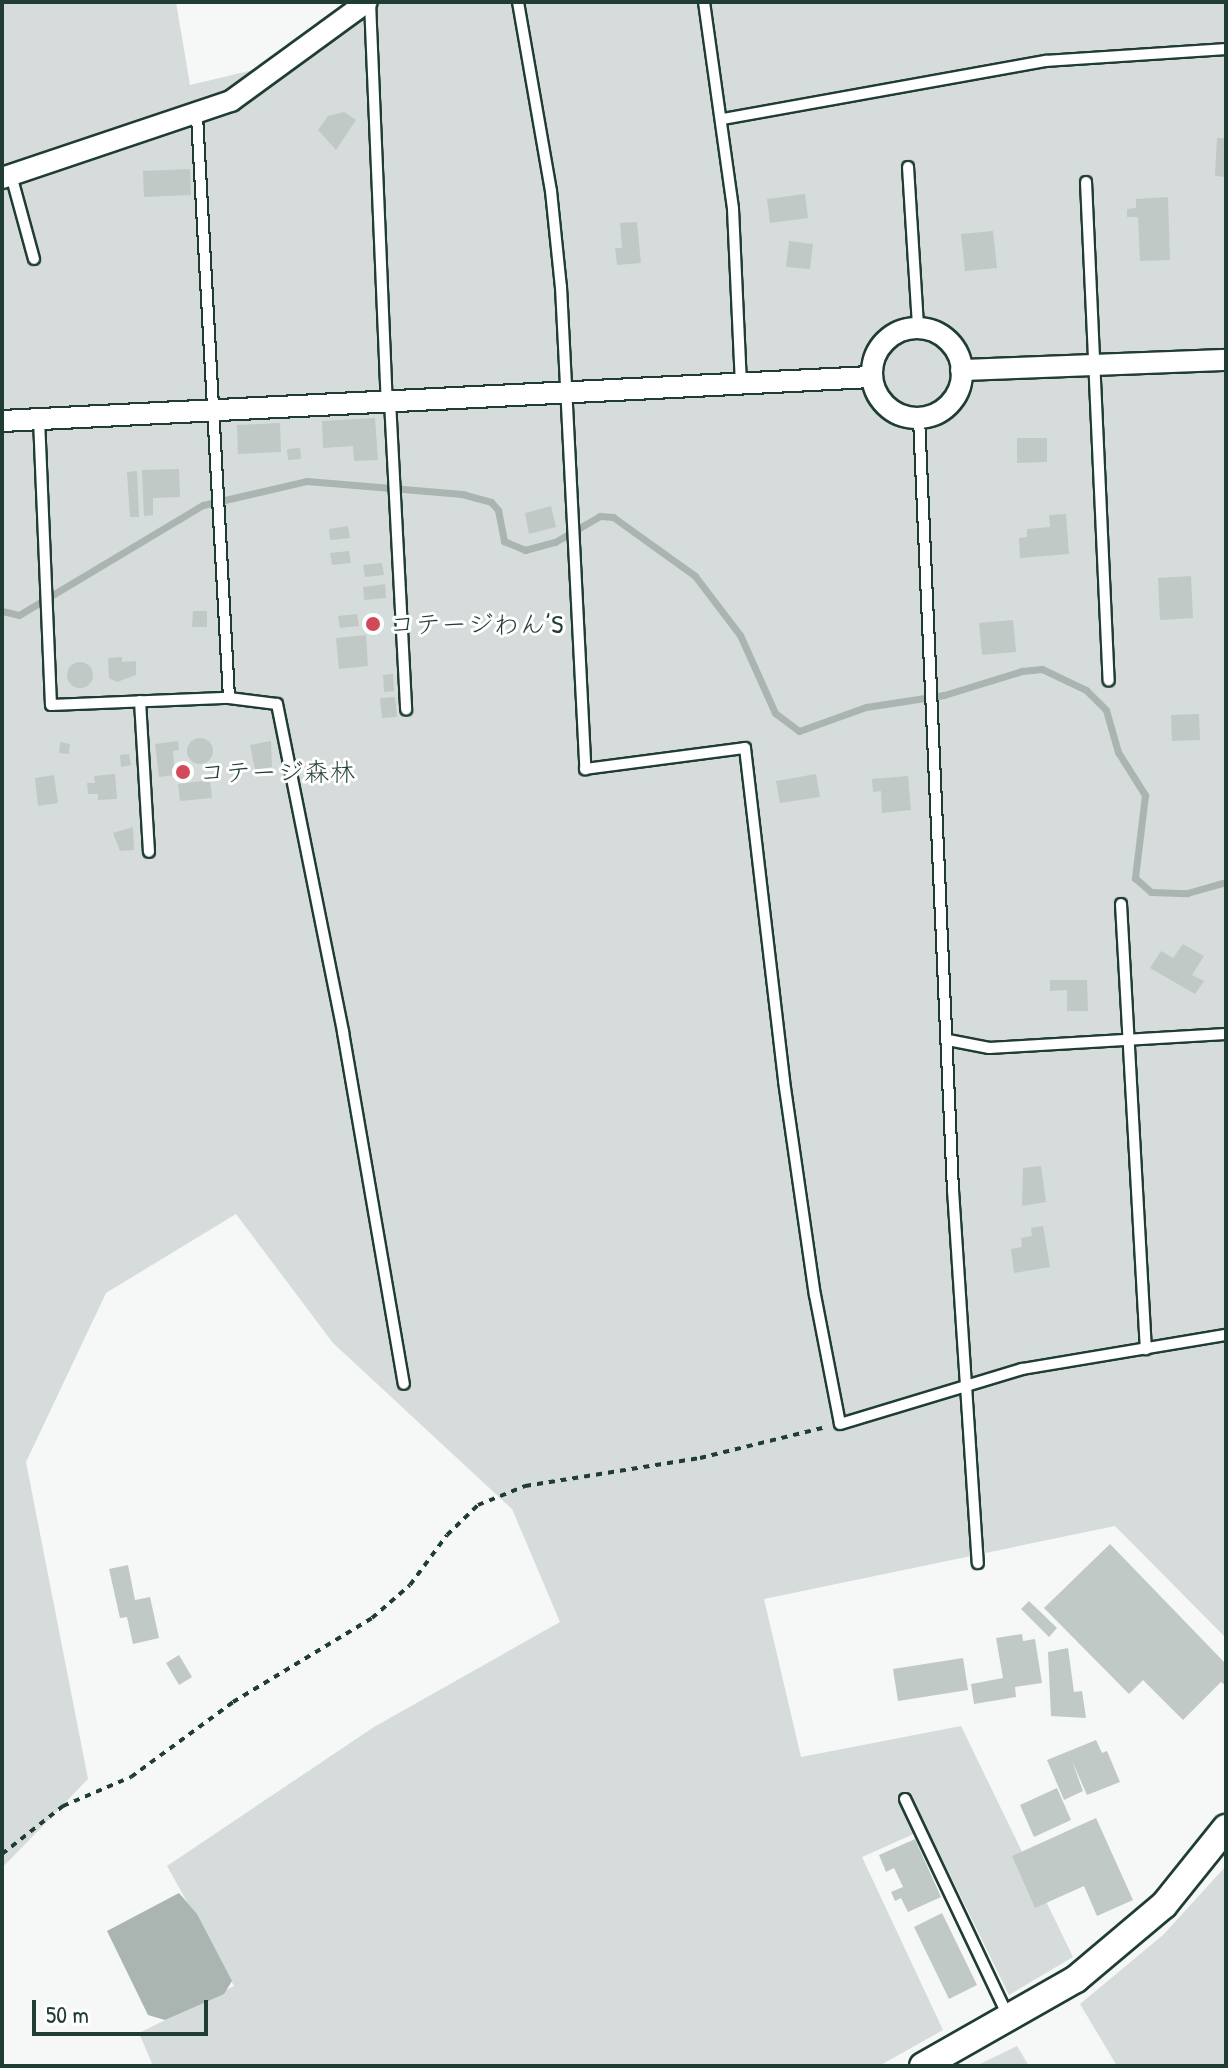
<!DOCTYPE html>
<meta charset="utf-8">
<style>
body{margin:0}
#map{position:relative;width:1228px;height:2068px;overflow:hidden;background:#f6f7f7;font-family:"Patrick Hand","Klee One",sans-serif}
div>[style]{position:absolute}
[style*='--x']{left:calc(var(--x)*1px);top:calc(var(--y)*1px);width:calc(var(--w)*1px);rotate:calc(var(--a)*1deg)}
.green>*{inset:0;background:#d6dcdb}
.water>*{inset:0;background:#aab5b1}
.stream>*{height:7px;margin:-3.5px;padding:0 3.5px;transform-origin:3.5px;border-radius:3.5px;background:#aab5b1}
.building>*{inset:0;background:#c0c9c6}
.round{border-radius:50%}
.path>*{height:4px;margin-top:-2px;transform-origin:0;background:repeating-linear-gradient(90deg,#1f3d34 0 6px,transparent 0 12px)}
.roads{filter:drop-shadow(2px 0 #1f3d34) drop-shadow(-2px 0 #1f3d34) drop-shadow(0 2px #1f3d34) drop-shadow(0 -2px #1f3d34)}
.service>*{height:10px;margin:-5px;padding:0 5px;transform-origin:5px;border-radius:5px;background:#fff}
.minor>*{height:20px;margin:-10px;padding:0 10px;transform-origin:10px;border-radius:10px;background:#fff}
.minor>.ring{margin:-10px;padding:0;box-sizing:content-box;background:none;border:20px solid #fff;border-radius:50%}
.tertiary>*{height:26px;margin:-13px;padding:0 13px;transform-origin:13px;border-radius:13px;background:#fff}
.dots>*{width:22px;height:22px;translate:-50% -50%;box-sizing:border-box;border:4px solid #fff;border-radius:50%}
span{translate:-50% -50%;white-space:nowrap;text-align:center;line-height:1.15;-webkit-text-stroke:6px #fff;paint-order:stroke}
.poi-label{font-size:26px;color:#1f3d34}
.left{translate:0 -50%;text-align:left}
.frame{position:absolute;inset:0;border:4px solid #1f3d34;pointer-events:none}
.scale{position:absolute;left:32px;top:2000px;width:176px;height:36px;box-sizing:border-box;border:4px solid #1f3d34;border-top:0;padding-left:10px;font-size:24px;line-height:28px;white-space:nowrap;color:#1f3d34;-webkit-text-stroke:6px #fff;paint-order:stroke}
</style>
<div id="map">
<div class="green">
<i style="clip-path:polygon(2px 2px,176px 2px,190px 85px,266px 67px,362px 2px,1226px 2px,1226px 1638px,1115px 1526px,764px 1599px,801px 1757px,961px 1726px,1073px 1957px,1009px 1995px,927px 1828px,862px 1857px,943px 2030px,879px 2066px,153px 2066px,139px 2033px,234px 1986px,167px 1866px,374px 1727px,560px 1622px,512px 1509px,333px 1343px,236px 1214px,106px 1293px,26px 1462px,88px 1779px,2px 1868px)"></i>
<i style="clip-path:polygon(1226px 1866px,1226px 2066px,1117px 2066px,1080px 2004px,1163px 1935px)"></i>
<i style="clip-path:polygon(1017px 2046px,1029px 2066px,976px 2066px)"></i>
</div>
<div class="water">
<i style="clip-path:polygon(179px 1893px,197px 1914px,232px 1981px,224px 1994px,165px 2020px,148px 2015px,107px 1931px)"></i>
</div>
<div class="stream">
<i style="--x:2;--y:611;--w:17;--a:13"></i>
<i style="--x:19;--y:615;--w:214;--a:-30.9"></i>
<i style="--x:203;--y:505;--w:107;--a:-13"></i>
<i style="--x:307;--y:481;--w:156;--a:4.8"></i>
<i style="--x:462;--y:494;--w:30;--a:15"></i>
<i style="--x:491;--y:502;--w:11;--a:49"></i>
<i style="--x:498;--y:510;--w:32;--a:79"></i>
<i style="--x:504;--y:541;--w:23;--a:23"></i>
<i style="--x:525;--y:550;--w:31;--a:-15"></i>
<i style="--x:555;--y:542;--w:52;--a:-30"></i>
<i style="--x:600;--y:516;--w:13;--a:4"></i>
<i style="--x:613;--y:517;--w:101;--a:35.7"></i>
<i style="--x:695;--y:576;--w:74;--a:52.7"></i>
<i style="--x:740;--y:635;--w:85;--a:65.8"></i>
<i style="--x:775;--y:713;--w:30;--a:37"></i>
<i style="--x:799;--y:731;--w:71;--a:-19.7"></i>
<i style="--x:866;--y:707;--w:79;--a:-8.7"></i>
<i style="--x:944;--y:695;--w:82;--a:-17.1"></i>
<i style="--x:1022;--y:671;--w:20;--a:-6"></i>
<i style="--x:1042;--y:669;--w:49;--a:25.5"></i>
<i style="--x:1086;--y:690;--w:28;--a:45"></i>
<i style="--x:1106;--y:710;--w:44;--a:74.1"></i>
<i style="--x:1118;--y:752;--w:51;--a:57.9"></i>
<i style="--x:1145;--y:795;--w:84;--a:96.9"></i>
<i style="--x:1135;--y:878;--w:21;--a:41"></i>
<i style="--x:1151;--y:892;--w:36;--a:2"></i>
<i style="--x:1187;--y:893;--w:41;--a:-15.8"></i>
</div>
<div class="building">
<i style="clip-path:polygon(344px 112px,356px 120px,336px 150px,318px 130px,328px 116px)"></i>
<i style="clip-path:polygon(1217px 138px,1226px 138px,1226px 177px,1215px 176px)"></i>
<i style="clip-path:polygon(190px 169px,191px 195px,144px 197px,143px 171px)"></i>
<i style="clip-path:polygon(805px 194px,808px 218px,770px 223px,767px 199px)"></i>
<i style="clip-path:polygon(1168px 197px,1170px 260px,1140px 261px,1138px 217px,1127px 217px,1127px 209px,1136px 208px,1136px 199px)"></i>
<i style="clip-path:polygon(637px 222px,641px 263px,617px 265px,615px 248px,622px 248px,620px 223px)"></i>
<i style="clip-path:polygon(993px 231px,997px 268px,965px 271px,961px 234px)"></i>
<i style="clip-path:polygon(789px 241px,813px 244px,810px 269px,786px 267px)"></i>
<i style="clip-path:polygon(375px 418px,378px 460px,354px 461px,353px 446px,323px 448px,322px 421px)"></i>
<i style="clip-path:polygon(280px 423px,281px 452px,238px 454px,237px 425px)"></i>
<i style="clip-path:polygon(1017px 438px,1047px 438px,1047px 462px,1017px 463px)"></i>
<i style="clip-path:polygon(300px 448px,301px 459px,288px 460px,287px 449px)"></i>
<i style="clip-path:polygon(179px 469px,180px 497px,153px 498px,153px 515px,144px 516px,142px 470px)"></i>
<i style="clip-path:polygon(137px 471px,139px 517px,130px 517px,127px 472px)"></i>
<i style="clip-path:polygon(551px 506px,556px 527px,529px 534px,525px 513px)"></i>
<i style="clip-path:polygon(1066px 514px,1069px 554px,1020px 558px,1019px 538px,1027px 537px,1027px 529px,1050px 527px,1049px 515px)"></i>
<i style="clip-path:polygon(348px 526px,350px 538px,330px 540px,329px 529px)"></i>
<i style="clip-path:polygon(349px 551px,351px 563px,332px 565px,330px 553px)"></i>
<i style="clip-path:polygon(382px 563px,384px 575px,365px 577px,363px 565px)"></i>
<i style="clip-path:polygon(1191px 576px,1193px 618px,1160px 620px,1158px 578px)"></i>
<i style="clip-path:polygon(385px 584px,386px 598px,364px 600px,363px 587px)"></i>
<i style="clip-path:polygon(193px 611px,207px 611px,207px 627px,192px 627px)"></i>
<i style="clip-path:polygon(357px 614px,359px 626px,340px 628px,338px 616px)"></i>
<i style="clip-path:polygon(1013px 620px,1016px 652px,982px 655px,979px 623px)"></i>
<i style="clip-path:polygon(366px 635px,368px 666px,339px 669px,336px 638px)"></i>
<i style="clip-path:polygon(122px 657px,122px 662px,136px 661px,136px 675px,117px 682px,109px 678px,108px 658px)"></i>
<i class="round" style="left:67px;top:662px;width:26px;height:26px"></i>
<i style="clip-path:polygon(393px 674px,394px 691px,384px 692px,383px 675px)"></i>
<i style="clip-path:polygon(395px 697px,397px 717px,382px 718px,380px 698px)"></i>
<i style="clip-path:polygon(1199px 714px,1200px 740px,1172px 741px,1171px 715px)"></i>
<i class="round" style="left:187px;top:738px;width:26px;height:26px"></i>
<i style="clip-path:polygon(178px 741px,179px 750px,173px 751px,175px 775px,159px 777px,155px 744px)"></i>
<i style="clip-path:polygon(271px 741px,272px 767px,255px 770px,250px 745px)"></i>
<i style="clip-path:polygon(60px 742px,70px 744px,69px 754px,59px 753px)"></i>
<i style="clip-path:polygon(129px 754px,131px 765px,121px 767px,120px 755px)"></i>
<i style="clip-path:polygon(115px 774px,117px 799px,98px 800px,98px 794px,88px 794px,87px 783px,95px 783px,94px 776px)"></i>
<i style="clip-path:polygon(816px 774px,820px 797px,780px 803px,776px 781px)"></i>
<i style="clip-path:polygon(54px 775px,58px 803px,38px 806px,35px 778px)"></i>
<i style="clip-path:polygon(908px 776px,911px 810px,882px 813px,881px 791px,873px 792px,872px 779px)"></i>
<i style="clip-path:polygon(210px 780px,212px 798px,180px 801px,178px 784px)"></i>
<i style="clip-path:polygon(133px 827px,134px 850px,120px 851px,113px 833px)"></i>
<i style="clip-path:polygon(1183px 944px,1204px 956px,1192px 975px,1204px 981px,1195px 994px,1150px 968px,1161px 951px,1173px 958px)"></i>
<i style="clip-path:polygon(1050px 980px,1087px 980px,1088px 1011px,1067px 1011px,1067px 990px,1050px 991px)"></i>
<i style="clip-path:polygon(1041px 1166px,1046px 1202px,1022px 1206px,1023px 1168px)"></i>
<i style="clip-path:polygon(1043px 1226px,1050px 1267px,1014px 1273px,1011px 1249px,1022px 1247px,1021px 1238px,1032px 1236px,1031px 1228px)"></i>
<i style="clip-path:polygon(1110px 1544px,1226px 1664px,1226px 1686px,1221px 1682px,1183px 1720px,1143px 1680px,1129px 1694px,1044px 1608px)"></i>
<i style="clip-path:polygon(128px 1565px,135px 1600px,150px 1597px,159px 1638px,133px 1644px,127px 1617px,120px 1618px,109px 1569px)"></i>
<i style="clip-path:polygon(1029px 1601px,1057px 1628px,1049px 1637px,1021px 1609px)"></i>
<i style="clip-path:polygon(1022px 1634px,1023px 1641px,1035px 1639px,1042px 1683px,1015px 1687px,1016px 1697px,974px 1704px,971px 1684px,1003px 1678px,996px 1638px)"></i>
<i style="clip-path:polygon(1068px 1648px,1074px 1692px,1082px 1691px,1086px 1718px,1051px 1716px,1048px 1652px)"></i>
<i style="clip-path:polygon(179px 1655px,192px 1677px,179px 1685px,166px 1663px)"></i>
<i style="clip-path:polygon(963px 1658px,968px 1690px,898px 1701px,893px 1669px)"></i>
<i style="clip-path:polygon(1096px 1740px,1102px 1753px,1107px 1751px,1120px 1782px,1087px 1795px,1072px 1761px,1083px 1791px,1064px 1800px,1047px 1760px)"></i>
<i style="clip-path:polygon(1057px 1788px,1071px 1820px,1034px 1837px,1020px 1805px)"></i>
<i style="clip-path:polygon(1096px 1818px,1133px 1900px,1097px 1916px,1084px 1886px,1035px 1908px,1012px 1856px)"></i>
<i style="clip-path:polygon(915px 1839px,941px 1897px,908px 1912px,901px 1898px,895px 1901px,891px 1892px,903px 1887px,894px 1868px,886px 1872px,879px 1855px)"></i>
<i style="clip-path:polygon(942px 1913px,977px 1985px,949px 1999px,914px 1927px)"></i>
</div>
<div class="path">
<i style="--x:2;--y:1854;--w:78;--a:-38.2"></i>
<i style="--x:63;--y:1806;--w:74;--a:-23.1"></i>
<i style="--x:131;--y:1777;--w:127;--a:-36.3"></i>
<i style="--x:233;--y:1702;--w:162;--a:-31.1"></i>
<i style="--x:372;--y:1618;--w:50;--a:-41"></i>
<i style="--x:410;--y:1585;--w:62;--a:-53.5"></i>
<i style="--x:447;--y:1535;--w:43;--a:-44.1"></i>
<i style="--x:478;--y:1505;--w:51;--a:-22"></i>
<i style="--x:525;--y:1486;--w:177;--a:-9.1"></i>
<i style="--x:700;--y:1458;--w:130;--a:-13.8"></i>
</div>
<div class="roads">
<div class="service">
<i style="--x:370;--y:2;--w:399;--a:87.6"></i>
<i style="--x:518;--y:2;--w:192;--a:80.1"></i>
<i style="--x:551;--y:191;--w:97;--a:84.1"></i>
<i style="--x:561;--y:287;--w:483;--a:87.1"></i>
<i style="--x:585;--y:769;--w:161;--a:-7.5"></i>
<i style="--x:745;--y:748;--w:335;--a:83.3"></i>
<i style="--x:784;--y:1081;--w:216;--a:81.8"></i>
<i style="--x:815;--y:1295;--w:131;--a:79"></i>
<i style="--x:840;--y:1424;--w:190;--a:-16.8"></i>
<i style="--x:1022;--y:1369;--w:207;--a:-9.5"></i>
<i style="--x:704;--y:2;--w:209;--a:82"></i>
<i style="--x:733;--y:209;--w:174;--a:87.4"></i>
<i style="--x:197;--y:116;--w:583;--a:86.85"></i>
<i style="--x:723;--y:119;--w:328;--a:-10.2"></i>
<i style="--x:1046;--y:61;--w:180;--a:-3.8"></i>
<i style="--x:908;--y:167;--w:160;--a:86.4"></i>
<i style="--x:11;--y:175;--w:87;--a:74.7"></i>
<i style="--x:1086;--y:182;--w:499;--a:87.4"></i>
<i style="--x:390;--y:401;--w:309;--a:87"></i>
<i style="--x:919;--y:418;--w:773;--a:87.48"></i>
<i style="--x:953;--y:1190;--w:374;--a:86.2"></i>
<i style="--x:39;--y:419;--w:286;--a:87.6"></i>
<i style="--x:51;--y:705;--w:178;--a:-2.3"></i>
<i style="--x:229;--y:698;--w:48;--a:7.1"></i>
<i style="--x:277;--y:704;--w:335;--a:78.6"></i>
<i style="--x:343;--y:1032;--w:357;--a:80.2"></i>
<i style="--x:140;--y:701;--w:151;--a:86.6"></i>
<i style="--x:1121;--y:904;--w:446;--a:86.8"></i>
<i style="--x:948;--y:1040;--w:42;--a:11"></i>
<i style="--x:989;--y:1048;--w:237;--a:-3.4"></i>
<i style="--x:905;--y:1799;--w:240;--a:64.6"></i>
</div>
<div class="minor">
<i style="--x:2;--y:178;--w:242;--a:-18.6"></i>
<i style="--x:231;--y:101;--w:168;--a:-36.1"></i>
<i class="ring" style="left:872px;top:328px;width:70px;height:70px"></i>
<i style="--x:961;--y:370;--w:265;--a:-2.2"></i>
<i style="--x:2;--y:421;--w:871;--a:-2.9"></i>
</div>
<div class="tertiary">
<i style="--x:923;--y:2066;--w:176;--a:-29.6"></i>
<i style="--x:1076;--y:1979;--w:115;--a:-40.1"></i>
<i style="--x:1164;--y:1905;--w:99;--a:-51.2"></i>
</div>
</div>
<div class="dots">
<i style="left:373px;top:624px;background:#d1495b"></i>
<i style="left:183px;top:772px;background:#d1495b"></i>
</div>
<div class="poi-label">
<span class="left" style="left:389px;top:624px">コテージわん’S</span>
<span class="left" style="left:199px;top:772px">コテージ森林</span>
</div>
<div class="frame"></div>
<div class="scale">50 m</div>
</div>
